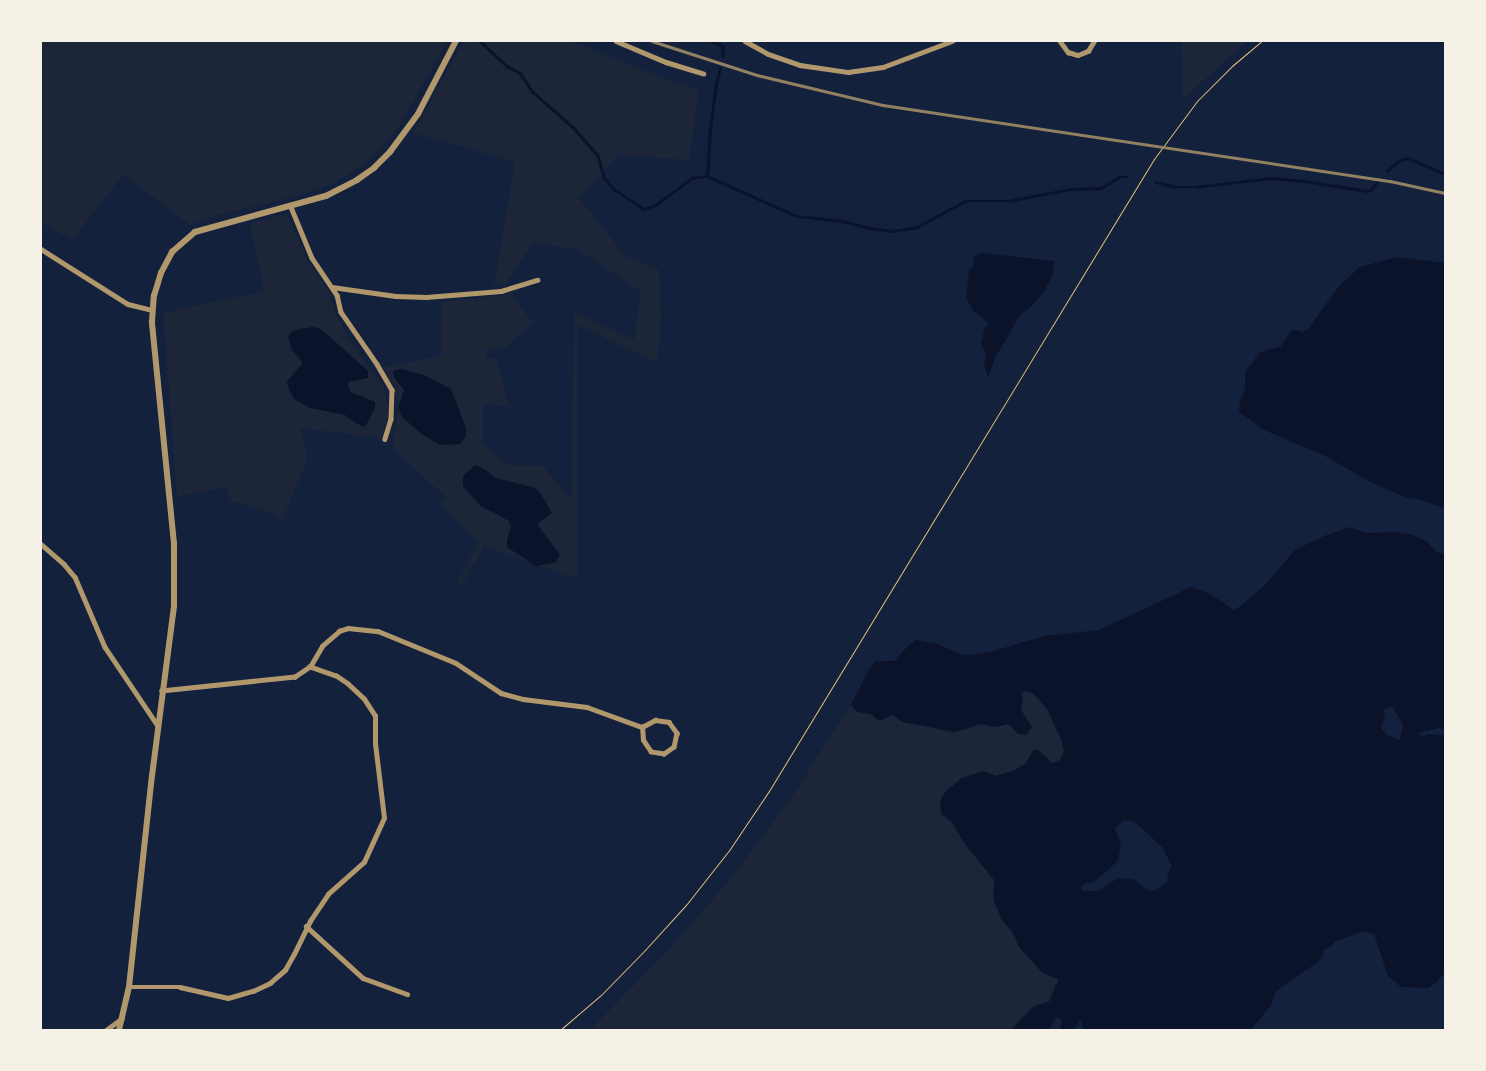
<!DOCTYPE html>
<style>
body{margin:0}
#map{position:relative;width:1486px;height:1071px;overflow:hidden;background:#14213d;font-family:Mulish,sans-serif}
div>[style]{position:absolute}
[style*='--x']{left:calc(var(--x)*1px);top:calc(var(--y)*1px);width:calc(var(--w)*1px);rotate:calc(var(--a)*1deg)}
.green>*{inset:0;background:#1d2539}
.water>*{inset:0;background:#0b132b}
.stream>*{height:2.5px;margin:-1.25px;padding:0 1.25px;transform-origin:1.25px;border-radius:1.25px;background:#0b132b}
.path>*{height:1px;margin:-0.5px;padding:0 0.5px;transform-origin:0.5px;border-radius:0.5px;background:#e5c07b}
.minor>*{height:4.5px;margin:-2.25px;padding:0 2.25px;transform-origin:2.25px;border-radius:2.25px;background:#b1986c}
.tertiary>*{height:5.5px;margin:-2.75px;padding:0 2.75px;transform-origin:2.75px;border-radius:2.75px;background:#b1986c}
.rail>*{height:2.5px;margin:-1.25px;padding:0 1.25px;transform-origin:1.25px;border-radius:1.25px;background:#918062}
span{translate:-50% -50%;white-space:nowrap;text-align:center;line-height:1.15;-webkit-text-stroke:5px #f6f1e7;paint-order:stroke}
.frame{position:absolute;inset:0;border:42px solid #f6f1e7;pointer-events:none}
</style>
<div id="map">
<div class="green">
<i style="clip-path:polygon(41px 41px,446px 41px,446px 42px,403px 120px,391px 138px,366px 163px,334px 183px,305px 194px,213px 216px,191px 225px,123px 175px,72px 240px,41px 222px)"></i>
<i style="clip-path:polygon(464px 41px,570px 41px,652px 74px,699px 90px,689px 160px,619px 155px,579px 198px,625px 256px,659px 270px,661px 316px,658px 363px,578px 325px,578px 579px,484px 546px,462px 585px,457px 584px,478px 542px,440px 504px,446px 497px,398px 454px,392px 443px,397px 419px,398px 401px,392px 383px,382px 367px,441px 356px,442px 302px,511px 294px,533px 323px,504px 348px,486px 350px,487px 359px,496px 358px,509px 406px,483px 405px,483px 444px,508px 465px,543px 466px,571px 500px,574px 312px,634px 340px,641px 292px,578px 250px,534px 242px,505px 285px,494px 285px,515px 162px,413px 133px)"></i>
<i style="clip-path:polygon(1181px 41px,1247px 41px,1183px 99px)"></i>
<i style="clip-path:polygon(287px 214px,307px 259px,327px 289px,335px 312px,350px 341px,384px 387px,389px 414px,381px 438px,300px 428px,308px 457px,282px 521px,276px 514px,231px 501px,226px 487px,177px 497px,163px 313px,264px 291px,250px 223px)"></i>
<i style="clip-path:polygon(1023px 691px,1034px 694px,1047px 709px,1064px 746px,1062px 759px,1052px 763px,1039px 751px,1033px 751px,1026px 763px,1015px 770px,996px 776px,988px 773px,974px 774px,962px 778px,945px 792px,948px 820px,994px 880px,992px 896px,1002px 920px,1038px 969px,1059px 980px,1047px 1003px,1038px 1005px,1021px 1018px,1011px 1030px,590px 1030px,667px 952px,732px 877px,792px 797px,851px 704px,853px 709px,861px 713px,871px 714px,877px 720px,882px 720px,892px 715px,903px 722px,928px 726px,949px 732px,966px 730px,985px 724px,995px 727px,1009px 724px,1016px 731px,1032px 727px,1021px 710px)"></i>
</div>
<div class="water">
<i style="clip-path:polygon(981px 253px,1054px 261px,1053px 274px,1044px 292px,1030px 308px,1021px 314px,995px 358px,988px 378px,984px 364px,986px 355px,981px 343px,985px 327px,989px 325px,979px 314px,974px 312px,966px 298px,969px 270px,973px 266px,974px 257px)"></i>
<i style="clip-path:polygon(1397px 257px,1445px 263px,1445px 509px,1419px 499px,1408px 498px,1372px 483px,1327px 457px,1264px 430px,1239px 412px,1240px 400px,1245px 390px,1245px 373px,1259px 353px,1281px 346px,1291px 331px,1296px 330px,1303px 332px,1308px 329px,1339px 286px,1360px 267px)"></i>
<i style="clip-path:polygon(313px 327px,321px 329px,368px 371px,368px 378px,349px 382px,348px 386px,351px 392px,375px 402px,375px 408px,365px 427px,355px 423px,345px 415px,310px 408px,294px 399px,288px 387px,287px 381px,303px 363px,292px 350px,288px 337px,291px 332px,300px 329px)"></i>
<i style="clip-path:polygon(402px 369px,424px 375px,451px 389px,466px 428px,466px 436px,460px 444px,440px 445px,422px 434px,403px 418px,398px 408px,404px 390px,395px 379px,393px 373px,395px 370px)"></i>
<i style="clip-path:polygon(475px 465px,484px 469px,496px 478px,532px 487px,539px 491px,552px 513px,537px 524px,560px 555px,555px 563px,536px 566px,507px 547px,507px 540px,511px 527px,509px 521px,481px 506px,463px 486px,463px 476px)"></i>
<i style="clip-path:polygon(evenodd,1350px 527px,1366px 533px,1394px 532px,1410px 534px,1426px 541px,1437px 552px,1445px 554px,1445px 731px,1439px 728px,1418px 733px,1424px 737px,1426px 734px,1440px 735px,1445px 733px,1445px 972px,1437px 982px,1428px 988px,1401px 987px,1388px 976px,1374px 934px,1364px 931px,1334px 942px,1332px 946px,1324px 950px,1323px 956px,1318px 962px,1276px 991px,1271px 1005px,1251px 1030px,1084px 1030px,1081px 1019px,1074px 1030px,1060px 1030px,1062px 1021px,1059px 1017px,1055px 1018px,1049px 1030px,1011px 1030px,1034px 1006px,1050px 1001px,1055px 986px,1059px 980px,1042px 972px,1019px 947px,1012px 931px,1002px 920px,994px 902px,994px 880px,964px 843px,952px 822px,941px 814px,940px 801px,945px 792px,962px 778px,984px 771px,996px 776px,1015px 770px,1026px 763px,1034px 749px,1039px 751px,1052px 763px,1059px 762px,1064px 751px,1061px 739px,1047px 709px,1034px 694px,1026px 691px,1021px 693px,1023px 700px,1021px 710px,1032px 727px,1026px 735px,1018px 734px,1009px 724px,995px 727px,980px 724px,955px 732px,903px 722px,892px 715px,879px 721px,871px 714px,857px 712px,851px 704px,870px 668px,876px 661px,894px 661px,909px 645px,916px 640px,938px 644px,960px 654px,970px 655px,990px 652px,1044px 636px,1099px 630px,1191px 587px,1210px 594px,1234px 610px,1242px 605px,1266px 584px,1295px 550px,1324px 536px,1350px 527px,1390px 706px,1393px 708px,1403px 725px,1400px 740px,1387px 735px,1381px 728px,1385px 717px,1383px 710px,1390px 706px,1350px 527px,1123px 820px,1133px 821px,1139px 826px,1162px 847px,1172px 866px,1168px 874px,1167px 882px,1153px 891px,1147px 890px,1134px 879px,1118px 878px,1098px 891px,1083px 891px,1081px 887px,1085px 884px,1095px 881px,1118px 861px,1121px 844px,1115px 829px,1123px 820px)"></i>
</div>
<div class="stream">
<i style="--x:480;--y:41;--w:37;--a:43"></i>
<i style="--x:507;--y:66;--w:15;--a:28"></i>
<i style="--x:520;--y:73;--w:23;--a:56"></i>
<i style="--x:533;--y:92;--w:55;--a:41.3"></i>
<i style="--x:574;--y:128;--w:37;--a:49"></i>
<i style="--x:598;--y:156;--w:22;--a:74"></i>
<i style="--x:604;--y:177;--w:16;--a:50"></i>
<i style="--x:614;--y:189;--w:36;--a:34"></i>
<i style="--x:644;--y:209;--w:14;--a:-21"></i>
<i style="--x:657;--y:204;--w:44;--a:-36.6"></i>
<i style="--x:692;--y:178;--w:15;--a:-8"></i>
<i style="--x:707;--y:176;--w:98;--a:24"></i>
<i style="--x:797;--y:216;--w:46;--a:6.2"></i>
<i style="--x:843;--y:221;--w:27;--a:15"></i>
<i style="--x:869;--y:228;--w:24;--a:7"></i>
<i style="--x:893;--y:231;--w:24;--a:-9"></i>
<i style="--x:917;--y:227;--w:55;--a:-28.4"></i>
<i style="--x:965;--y:201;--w:43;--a:0"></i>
<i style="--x:1008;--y:201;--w:64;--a:-10.8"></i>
<i style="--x:1071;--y:189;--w:30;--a:-2"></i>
<i style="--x:1101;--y:188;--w:21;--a:-31"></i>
<i style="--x:1119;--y:177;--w:9;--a:0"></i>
<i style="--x:711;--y:41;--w:13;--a:23"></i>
<i style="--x:723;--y:46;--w:10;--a:90"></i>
<i style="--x:1387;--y:171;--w:15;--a:-42"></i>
<i style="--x:1398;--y:161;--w:10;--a:-17"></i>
<i style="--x:1408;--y:158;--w:40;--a:23.4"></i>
<i style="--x:707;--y:176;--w:46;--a:-86.3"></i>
<i style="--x:710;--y:130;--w:46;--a:-82.6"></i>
<i style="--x:716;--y:84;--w:16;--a:-76"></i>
<i style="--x:1156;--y:182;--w:21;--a:14"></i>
<i style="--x:1176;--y:187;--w:19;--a:0"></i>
<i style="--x:1195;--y:187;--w:76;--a:-6.8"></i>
<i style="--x:1270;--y:178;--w:34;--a:5"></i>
<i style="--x:1304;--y:181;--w:64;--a:9"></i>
<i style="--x:1367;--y:191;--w:3;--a:0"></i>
<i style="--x:1370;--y:191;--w:11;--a:-52"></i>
</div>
<div class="path">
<i style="--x:560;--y:1030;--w:54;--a:-40.5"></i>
<i style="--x:601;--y:995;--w:63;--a:-45.6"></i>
<i style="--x:645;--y:950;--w:61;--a:-47.7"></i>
<i style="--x:686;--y:905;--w:71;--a:-51.8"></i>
<i style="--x:730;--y:849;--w:70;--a:-56.1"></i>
<i style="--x:769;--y:791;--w:740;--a:-58.65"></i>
<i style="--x:1154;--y:159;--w:72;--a:-53.4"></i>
<i style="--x:1197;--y:101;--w:49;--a:-45"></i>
<i style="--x:1232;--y:66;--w:39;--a:-40"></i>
</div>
<div class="minor">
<i style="--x:616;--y:41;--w:54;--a:22.8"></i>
<i style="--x:666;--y:62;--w:39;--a:17"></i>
<i style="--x:745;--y:41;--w:26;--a:29"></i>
<i style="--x:768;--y:54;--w:34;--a:19"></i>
<i style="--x:800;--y:65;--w:49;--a:8.3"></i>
<i style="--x:848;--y:72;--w:35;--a:-8"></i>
<i style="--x:883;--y:67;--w:74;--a:-20.6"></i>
<i style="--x:1060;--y:41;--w:14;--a:54"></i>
<i style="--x:1068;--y:52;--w:10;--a:17"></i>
<i style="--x:1078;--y:55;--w:11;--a:-22"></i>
<i style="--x:1088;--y:51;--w:12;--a:-59"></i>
<i style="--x:291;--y:207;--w:55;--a:67.6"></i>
<i style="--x:312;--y:258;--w:45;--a:56"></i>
<i style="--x:337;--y:295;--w:17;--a:77"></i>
<i style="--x:341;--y:312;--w:63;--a:55.3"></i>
<i style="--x:377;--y:364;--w:30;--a:60"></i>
<i style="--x:392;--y:390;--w:29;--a:92"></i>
<i style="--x:391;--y:419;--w:21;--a:107"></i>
<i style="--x:41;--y:249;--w:103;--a:32.3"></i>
<i style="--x:128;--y:304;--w:25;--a:14"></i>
<i style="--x:332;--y:287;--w:64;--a:8.1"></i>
<i style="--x:395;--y:296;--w:31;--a:2"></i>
<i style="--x:426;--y:297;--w:75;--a:-4.6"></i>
<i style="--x:501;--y:291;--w:38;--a:-17"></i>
<i style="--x:41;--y:544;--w:30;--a:41"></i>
<i style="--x:64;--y:564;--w:17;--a:50"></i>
<i style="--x:75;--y:577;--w:76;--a:66.8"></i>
<i style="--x:105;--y:647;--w:95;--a:56.1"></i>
<i style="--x:310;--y:667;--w:24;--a:-60"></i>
<i style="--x:322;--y:646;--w:23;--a:-41"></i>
<i style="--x:339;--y:631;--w:9;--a:-18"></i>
<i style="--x:348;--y:628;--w:30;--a:6"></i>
<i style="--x:378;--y:631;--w:84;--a:22.3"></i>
<i style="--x:456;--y:663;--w:54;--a:33.7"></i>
<i style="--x:501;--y:693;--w:23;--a:15"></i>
<i style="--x:523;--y:699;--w:64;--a:7.1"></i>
<i style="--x:587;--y:707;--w:59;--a:20"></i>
<i style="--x:655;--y:720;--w:14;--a:8"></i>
<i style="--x:669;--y:722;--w:14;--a:54"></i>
<i style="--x:677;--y:733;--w:14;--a:102"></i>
<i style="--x:674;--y:747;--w:12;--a:145"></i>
<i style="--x:664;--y:754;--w:13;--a:-171"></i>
<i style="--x:651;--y:752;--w:14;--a:-124"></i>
<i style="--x:643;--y:740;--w:13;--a:-94"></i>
<i style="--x:642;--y:727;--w:15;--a:-28"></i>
<i style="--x:306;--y:926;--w:77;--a:42.4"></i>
<i style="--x:363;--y:978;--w:47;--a:20"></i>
<i style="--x:129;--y:987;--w:51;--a:0"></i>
<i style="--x:180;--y:987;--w:49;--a:12.9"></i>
<i style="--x:228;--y:998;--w:26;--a:-16"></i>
<i style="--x:253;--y:991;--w:19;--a:-25"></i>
<i style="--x:270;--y:983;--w:20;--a:-41"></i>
<i style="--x:285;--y:970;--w:18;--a:-61"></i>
<i style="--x:294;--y:954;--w:37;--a:-64"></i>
<i style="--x:310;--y:921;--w:32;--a:-56"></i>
<i style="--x:328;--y:894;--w:48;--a:-41.6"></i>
<i style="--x:364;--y:862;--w:48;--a:-65.6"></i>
<i style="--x:384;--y:818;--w:75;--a:-96.9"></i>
<i style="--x:375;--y:744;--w:28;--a:-90"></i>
<i style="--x:375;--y:716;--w:20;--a:-123"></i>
<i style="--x:364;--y:699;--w:22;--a:-137"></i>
<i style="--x:348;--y:684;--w:14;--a:-146"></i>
<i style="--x:336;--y:676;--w:28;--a:-161"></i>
<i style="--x:310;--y:667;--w:18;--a:146"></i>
<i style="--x:295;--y:677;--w:134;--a:174"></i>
<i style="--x:106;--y:1030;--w:19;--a:-36"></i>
</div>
<div class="tertiary">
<i style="--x:119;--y:1030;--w:44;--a:-76.9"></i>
<i style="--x:129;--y:987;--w:212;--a:-83.8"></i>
<i style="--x:152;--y:776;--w:171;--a:-82.6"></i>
<i style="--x:174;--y:606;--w:62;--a:-90"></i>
<i style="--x:174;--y:544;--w:223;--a:-95.7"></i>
<i style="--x:152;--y:322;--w:26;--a:-86"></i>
<i style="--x:154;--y:296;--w:24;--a:-73"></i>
<i style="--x:161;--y:273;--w:24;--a:-62"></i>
<i style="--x:172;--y:252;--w:30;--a:-41"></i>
<i style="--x:195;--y:232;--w:136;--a:-15.4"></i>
<i style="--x:326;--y:196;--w:35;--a:-27"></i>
<i style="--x:357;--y:180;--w:21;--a:-35"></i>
<i style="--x:374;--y:168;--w:23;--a:-45"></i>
<i style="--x:390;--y:152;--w:47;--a:-53.6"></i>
<i style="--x:418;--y:114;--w:82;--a:-62.5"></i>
</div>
<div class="rail">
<i style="--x:652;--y:41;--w:110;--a:17.9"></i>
<i style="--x:757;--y:75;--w:130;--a:13.4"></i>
<i style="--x:883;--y:105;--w:513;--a:8.53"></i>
<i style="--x:1390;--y:181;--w:56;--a:12.3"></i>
</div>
<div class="frame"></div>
</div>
